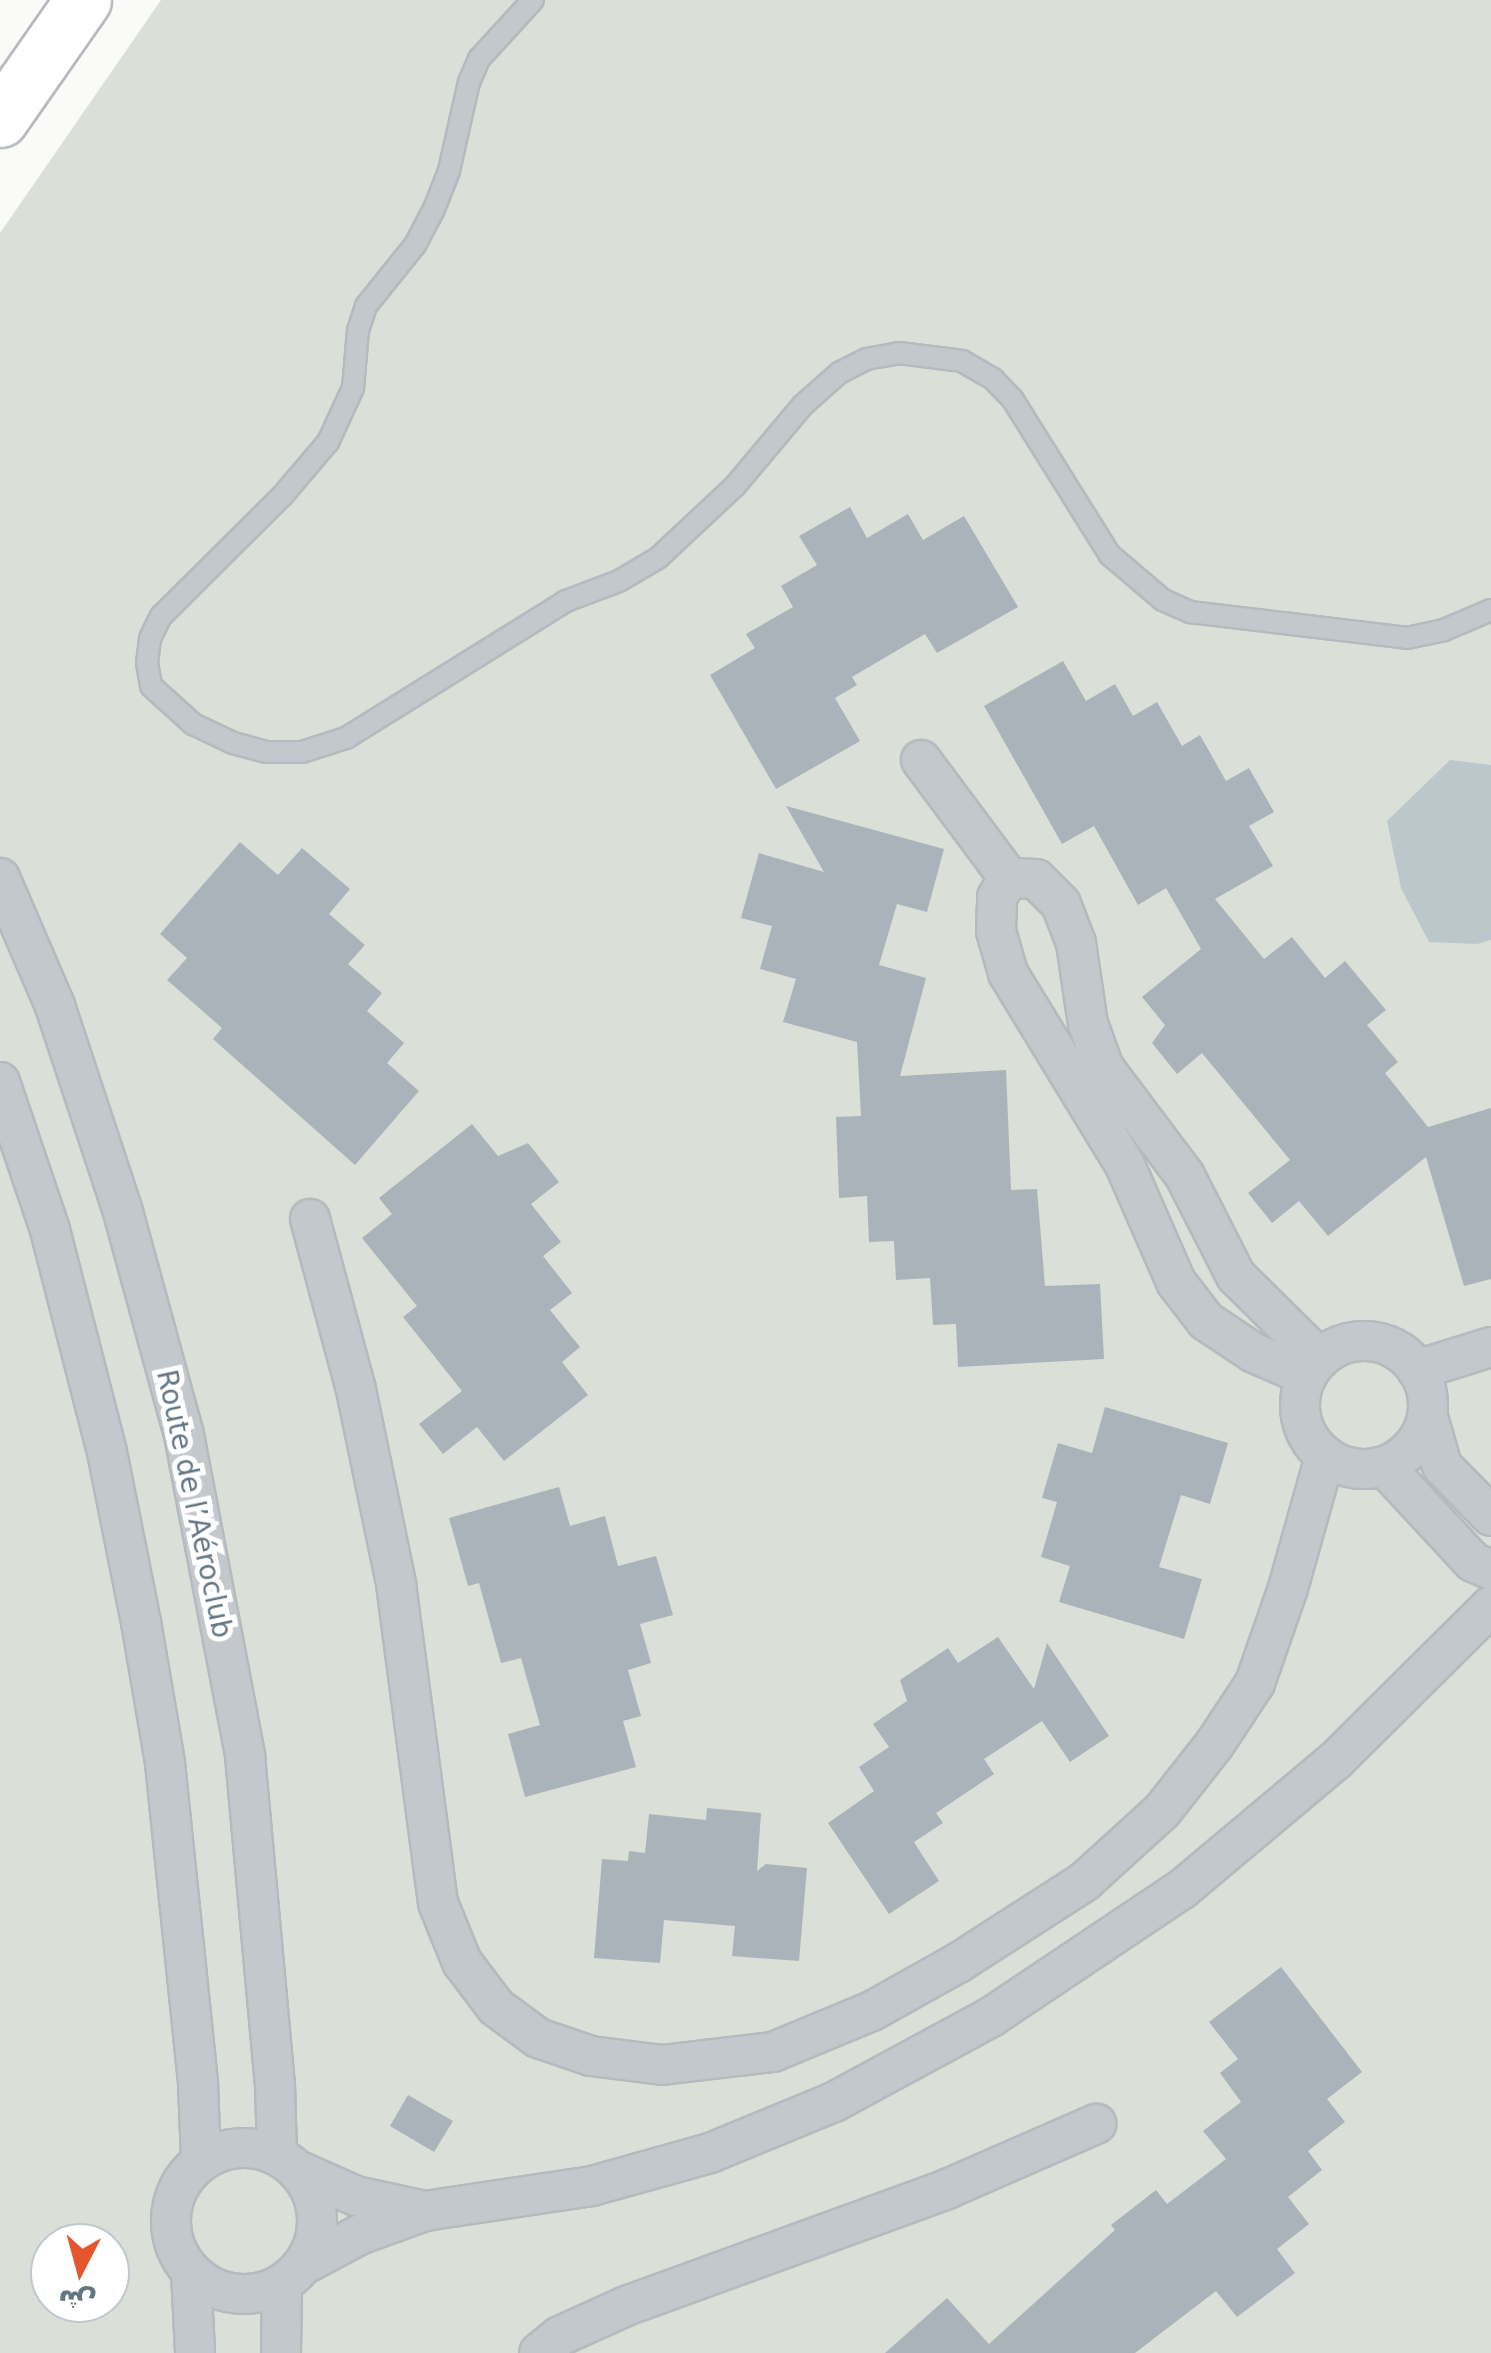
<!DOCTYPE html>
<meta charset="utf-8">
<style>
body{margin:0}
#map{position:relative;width:1491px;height:2353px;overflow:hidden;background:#fafaf8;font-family:"DejaVu Sans",Vazirmatn,sans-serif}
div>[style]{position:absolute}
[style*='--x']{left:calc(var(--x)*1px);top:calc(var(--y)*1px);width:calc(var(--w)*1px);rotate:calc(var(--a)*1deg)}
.green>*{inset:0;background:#dadfd7}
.water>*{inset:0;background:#bbc7cb}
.building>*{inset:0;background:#aab3b9}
.roads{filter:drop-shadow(2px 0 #b5babe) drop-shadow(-2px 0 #b5babe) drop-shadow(0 2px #b5babe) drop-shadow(0 -2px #b5babe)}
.lane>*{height:20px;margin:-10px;padding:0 10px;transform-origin:10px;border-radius:10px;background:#c3c8cc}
.street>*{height:38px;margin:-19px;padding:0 19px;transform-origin:19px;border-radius:19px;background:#c3c8cc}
.street>.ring{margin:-19px;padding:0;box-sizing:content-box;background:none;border:38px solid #c3c8cc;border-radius:50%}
.primary>*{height:55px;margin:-27.5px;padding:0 27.5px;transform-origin:27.5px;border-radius:27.5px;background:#fff}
span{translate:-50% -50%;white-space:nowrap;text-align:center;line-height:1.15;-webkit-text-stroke:10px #fff;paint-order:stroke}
.street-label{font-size:28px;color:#657683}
.north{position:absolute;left:30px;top:2223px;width:100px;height:100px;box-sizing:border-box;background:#fff;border:2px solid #c1c8cd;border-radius:50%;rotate:186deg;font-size:28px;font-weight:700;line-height:40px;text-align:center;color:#657683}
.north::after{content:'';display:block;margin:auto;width:35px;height:45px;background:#e4572e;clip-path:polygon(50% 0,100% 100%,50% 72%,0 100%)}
</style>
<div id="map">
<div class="green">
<i style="clip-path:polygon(evenodd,161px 0,1491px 0,1491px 2353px,0 2353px,0 233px,161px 0,50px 2243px,110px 2243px,110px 2303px,50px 2303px,50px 2243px)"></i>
</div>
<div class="water">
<i style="clip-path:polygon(1450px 760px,1491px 765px,1491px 940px,1477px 944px,1429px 942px,1401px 888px,1387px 821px)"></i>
</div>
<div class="building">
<i style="clip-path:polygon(850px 507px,867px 538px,908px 514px,923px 540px,964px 516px,1018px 607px,937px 653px,925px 634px,852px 677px,857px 685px,835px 698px,860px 741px,776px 789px,710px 675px,755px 648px,746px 634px,793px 607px,781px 586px,817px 565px,799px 536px)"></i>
<i style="clip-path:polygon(1063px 661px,1086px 701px,1115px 684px,1133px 716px,1157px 702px,1182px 746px,1200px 735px,1226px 781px,1249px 768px,1274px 812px,1249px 826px,1273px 866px,1215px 899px,1264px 959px,1292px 937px,1325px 978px,1345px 961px,1386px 1010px,1367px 1025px,1398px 1062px,1385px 1073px,1428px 1127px,1491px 1108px,1491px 1279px,1464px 1286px,1426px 1157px,1328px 1236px,1299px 1201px,1272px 1223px,1248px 1193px,1290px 1160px,1202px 1053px,1177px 1074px,1152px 1043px,1165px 1025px,1142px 997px,1201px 949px,1166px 888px,1138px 905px,1094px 826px,1062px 844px,984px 706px)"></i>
<i style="clip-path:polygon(786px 806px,944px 849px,927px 912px,897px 904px,879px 965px,926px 978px,900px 1076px,1006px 1070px,1011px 1190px,1037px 1189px,1045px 1286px,1100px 1284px,1104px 1359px,958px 1367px,956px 1324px,933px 1325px,930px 1278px,896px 1280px,894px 1241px,869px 1242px,867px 1196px,839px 1198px,836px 1117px,861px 1116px,857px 1042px,783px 1022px,796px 979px,760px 969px,772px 926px,741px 918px,759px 853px,824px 872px)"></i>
<i style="clip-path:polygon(240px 842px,278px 875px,302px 848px,350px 889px,329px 914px,365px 945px,348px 964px,382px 993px,367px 1011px,404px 1043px,387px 1063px,419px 1091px,355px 1165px,213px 1039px,222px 1028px,167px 980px,187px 958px,160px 934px)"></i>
<i style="clip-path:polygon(472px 1124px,498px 1156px,528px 1143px,559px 1182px,531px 1204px,561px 1242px,543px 1256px,572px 1293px,550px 1310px,580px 1347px,562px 1362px,588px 1395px,504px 1461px,477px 1427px,443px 1454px,419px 1424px,462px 1391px,403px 1317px,417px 1306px,362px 1238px,392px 1214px,379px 1198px)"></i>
<i style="clip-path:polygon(1105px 1407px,1228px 1443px,1210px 1504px,1181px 1495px,1159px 1567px,1202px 1579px,1184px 1639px,1059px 1602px,1070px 1566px,1041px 1557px,1057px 1502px,1042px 1498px,1058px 1443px,1092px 1453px)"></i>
<i style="clip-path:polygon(559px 1487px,570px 1526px,605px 1516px,618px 1566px,656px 1556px,673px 1615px,640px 1624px,651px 1663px,628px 1670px,641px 1716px,623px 1721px,636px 1767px,525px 1797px,508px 1734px,540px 1725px,521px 1658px,501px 1663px,479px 1583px,468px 1586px,449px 1518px)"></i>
<i style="clip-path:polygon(998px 1637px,1034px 1689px,1047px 1643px,1109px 1736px,1070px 1762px,1042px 1721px,984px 1759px,994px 1774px,936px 1813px,943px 1823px,914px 1842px,939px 1881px,889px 1914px,828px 1823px,874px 1791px,859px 1767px,889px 1747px,873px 1724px,907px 1701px,900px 1680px,948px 1648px,958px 1663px)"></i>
<i style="clip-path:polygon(707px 1808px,761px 1813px,757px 1871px,766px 1864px,807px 1868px,799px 1961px,732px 1956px,735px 1926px,664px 1920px,660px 1963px,594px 1958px,602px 1859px,628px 1861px,629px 1851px,645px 1853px,649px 1814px,706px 1820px)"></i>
<i style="clip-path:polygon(1281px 1967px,1362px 2072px,1327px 2099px,1345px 2122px,1308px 2151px,1322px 2170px,1288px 2197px,1309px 2224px,1277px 2249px,1295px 2273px,1237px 2317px,1216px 2291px,1135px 2353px,885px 2353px,947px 2298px,989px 2344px,1115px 2230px,1111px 2225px,1156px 2190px,1167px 2204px,1226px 2159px,1203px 2131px,1241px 2102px,1220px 2073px,1238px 2059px,1209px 2022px)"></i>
<i style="clip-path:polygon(408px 2095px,453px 2121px,434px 2152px,390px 2126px)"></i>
</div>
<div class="roads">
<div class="lane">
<i style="--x:533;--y:0;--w:80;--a:132.5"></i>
<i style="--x:479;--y:59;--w:25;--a:113"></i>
<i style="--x:469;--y:82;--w:91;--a:102.7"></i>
<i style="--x:449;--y:171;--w:41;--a:111.5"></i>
<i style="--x:434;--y:209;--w:41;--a:117.8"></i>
<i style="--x:415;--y:245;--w:78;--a:128.8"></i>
<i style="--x:366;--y:306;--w:25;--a:108"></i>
<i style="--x:358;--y:330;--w:58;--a:94.9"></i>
<i style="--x:353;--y:388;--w:60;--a:114.8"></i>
<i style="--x:328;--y:442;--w:71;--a:130.4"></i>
<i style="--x:282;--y:496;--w:170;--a:135.2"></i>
<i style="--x:161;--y:616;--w:25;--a:116"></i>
<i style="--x:150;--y:639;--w:24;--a:97"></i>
<i style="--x:147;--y:663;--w:23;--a:80"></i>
<i style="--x:151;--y:686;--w:57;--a:42.1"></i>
<i style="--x:193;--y:724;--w:44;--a:25.4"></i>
<i style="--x:233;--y:743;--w:35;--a:15"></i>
<i style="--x:267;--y:752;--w:35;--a:0"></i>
<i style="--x:302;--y:752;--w:46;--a:-17.7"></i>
<i style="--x:346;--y:738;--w:259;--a:-31.9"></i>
<i style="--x:566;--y:601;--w:57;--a:-20.7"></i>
<i style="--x:619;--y:581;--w:45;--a:-30.5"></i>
<i style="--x:658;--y:558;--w:105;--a:-43.1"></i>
<i style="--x:735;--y:486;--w:106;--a:-50"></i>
<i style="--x:803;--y:405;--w:48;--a:-41.6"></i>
<i style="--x:839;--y:373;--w:30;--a:-27"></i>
<i style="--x:866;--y:359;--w:34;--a:-10"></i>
<i style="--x:899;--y:353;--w:64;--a:7.2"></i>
<i style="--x:962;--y:361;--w:36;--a:30"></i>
<i style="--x:993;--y:379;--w:29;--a:46"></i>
<i style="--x:1013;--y:400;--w:183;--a:58"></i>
<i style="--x:1110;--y:555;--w:70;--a:40.3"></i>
<i style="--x:1163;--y:600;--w:30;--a:24"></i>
<i style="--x:1190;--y:612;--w:219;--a:6.8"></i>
<i style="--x:1407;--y:638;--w:38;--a:-12"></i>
<i style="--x:1444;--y:630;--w:51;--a:-23.1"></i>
</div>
<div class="street">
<i style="--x:921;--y:760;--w:147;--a:53.3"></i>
<i style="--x:0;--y:878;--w:139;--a:66.7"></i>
<i style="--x:55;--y:1006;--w:217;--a:71.7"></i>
<i style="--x:123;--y:1212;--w:231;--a:74.7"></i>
<i style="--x:184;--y:1435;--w:327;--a:79.2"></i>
<i style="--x:245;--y:1756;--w:329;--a:84.8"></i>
<i style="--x:275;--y:2084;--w:71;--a:88.4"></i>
<i style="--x:0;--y:1082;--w:156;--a:71.3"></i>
<i style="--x:50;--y:1230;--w:229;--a:75.6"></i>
<i style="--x:107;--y:1452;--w:173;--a:78.7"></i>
<i style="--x:141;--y:1622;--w:143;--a:80.3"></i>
<i style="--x:165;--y:1763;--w:323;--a:84.1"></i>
<i style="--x:198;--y:2084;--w:76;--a:87.7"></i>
<i style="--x:310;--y:1219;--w:177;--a:74.9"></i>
<i style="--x:356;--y:1390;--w:198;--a:78.3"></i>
<i style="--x:396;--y:1584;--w:322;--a:82.5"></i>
<i style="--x:438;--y:1903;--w:64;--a:67.9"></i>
<i style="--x:462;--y:1962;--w:56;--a:52.9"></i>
<i style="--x:496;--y:2007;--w:52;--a:36.4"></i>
<i style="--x:538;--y:2038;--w:56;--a:18.8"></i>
<i style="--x:591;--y:2056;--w:72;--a:7.2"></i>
<i style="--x:662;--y:2065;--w:112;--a:-6.7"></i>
<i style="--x:773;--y:2052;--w:107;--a:-22.5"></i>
<i style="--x:872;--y:2011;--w:98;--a:-29.2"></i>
<i style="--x:958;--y:1963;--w:151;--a:-32.8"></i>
<i style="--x:1085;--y:1881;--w:104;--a:-42.3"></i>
<i style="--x:1162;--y:1811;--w:84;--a:-51.8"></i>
<i style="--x:1214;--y:1745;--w:74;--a:-56.5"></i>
<i style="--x:1255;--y:1683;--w:101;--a:-70.8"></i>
<i style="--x:1288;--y:1588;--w:137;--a:-74.3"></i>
<i class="ring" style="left:1300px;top:1341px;width:90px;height:90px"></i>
<i style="--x:1417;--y:1370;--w:77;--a:-17.3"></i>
<i style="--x:1307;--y:1376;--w:58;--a:-156.5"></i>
<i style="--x:1254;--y:1353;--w:58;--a:-146.3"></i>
<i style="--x:1206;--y:1321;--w:49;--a:-127.6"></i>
<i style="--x:1176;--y:1282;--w:128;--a:-113.6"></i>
<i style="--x:1125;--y:1165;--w:225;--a:-121.4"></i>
<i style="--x:1008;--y:973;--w:44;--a:-105.9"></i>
<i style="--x:996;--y:931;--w:34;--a:-88"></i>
<i style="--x:997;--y:897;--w:22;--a:-58"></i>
<i style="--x:1009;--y:878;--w:27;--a:2"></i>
<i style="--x:1036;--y:879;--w:35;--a:45"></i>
<i style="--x:1061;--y:904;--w:42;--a:69"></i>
<i style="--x:1076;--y:943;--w:82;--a:81.6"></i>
<i style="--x:1088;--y:1024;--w:47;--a:70"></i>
<i style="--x:1104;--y:1068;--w:135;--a:53.1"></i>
<i style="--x:1185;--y:1176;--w:112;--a:63"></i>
<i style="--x:1236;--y:1276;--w:118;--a:44.7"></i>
<i style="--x:1428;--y:1417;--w:51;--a:74.1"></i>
<i style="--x:1442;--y:1466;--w:70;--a:45.6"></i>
<i style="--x:1384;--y:1466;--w:131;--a:47.2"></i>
<i style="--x:1473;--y:1562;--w:20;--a:24"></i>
<i class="ring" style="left:171px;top:2148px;width:108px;height:108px"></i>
<i style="--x:297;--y:2170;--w:64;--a:23.8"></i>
<i style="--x:356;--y:2196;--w:71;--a:12.3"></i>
<i style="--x:425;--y:2211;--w:70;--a:160"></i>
<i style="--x:359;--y:2235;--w:64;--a:151.8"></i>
<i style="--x:425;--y:2211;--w:169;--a:-8.5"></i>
<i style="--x:592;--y:2186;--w:123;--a:-15.6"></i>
<i style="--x:710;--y:2153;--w:134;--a:-22.4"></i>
<i style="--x:834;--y:2102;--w:179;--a:-28.4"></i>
<i style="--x:991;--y:2017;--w:229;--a:-33.8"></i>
<i style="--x:1181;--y:1890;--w:202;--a:-40"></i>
<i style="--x:1336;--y:1760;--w:218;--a:-44.8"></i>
<i style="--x:191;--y:2273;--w:80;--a:87.1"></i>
<i style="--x:281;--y:2353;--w:69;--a:-89.2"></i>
<i style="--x:539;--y:2353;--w:27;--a:-39"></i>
<i style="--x:560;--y:2336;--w:72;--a:-24.4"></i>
<i style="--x:626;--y:2306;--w:342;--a:-20"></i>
<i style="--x:947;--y:2189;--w:163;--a:-23.6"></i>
</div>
<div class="primary">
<i style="--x:0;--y:119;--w:145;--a:-55.1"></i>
</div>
</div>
<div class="street-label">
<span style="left:194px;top:1504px;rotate:78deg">Route de l’Aéroclub</span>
</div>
<div class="north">ش</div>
</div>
